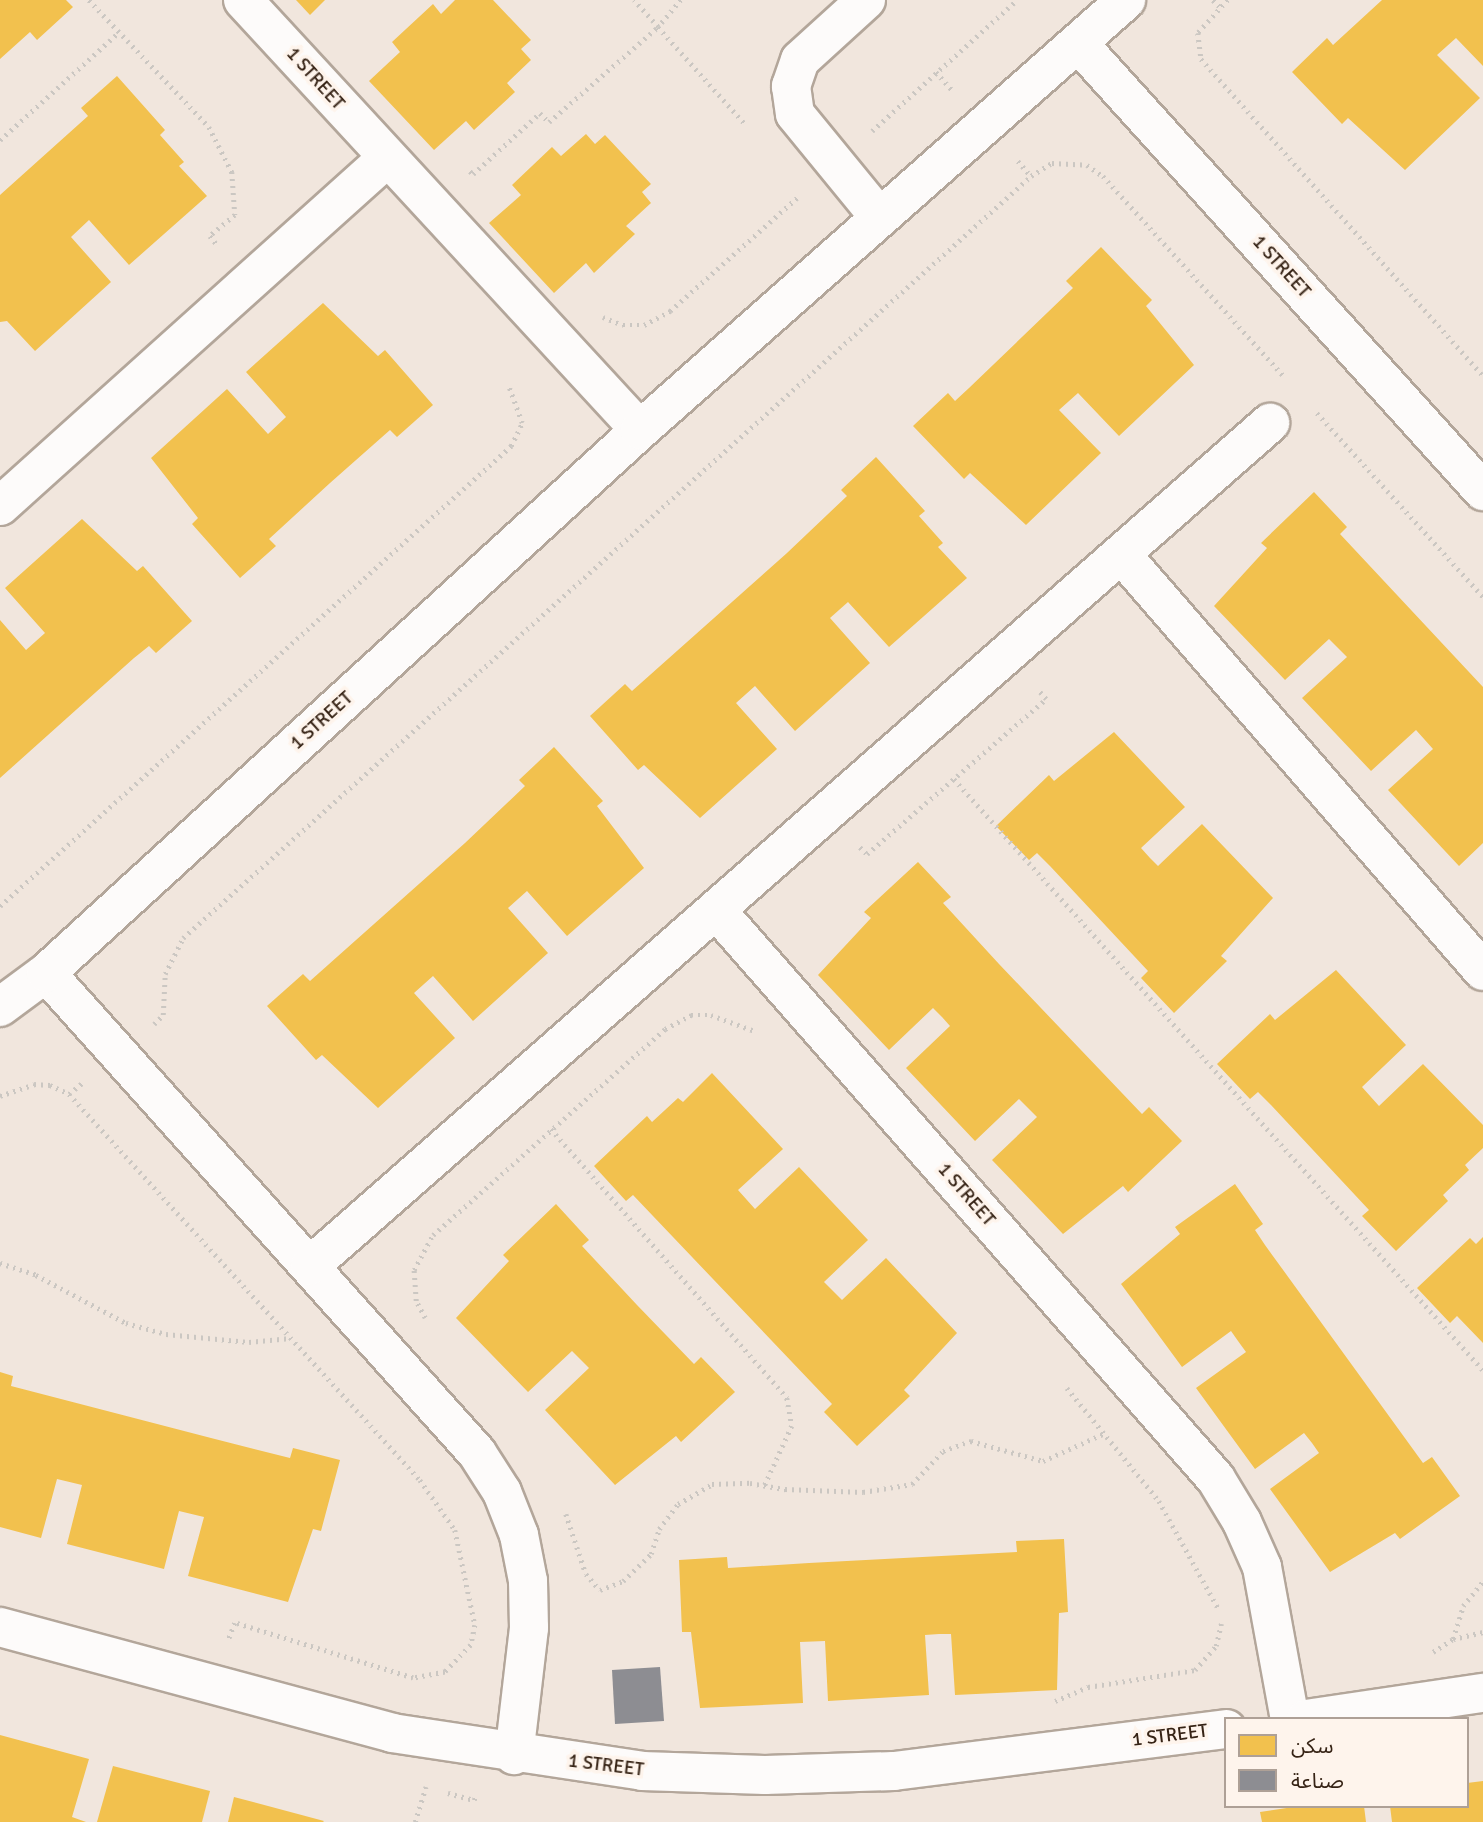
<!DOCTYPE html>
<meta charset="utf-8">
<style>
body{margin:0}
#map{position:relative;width:1483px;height:1822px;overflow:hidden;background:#f1e6dd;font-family:Signika,"Noto Sans Arabic",sans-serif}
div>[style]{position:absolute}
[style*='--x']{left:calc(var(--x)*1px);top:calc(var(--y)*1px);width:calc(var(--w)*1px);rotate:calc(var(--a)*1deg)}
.homes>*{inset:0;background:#f2c14e}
.industry>*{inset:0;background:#8d8d92}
.path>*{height:4.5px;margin-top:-2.25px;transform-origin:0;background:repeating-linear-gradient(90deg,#cbc7c2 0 2px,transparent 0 7px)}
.roads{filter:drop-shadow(2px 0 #b3a69a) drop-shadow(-2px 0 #b3a69a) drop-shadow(0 2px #b3a69a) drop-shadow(0 -2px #b3a69a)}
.minor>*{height:38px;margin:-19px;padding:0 19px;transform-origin:19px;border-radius:19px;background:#fdfbfa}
span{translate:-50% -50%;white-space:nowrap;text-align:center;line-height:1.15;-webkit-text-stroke:7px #fef4ec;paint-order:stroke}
.street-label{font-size:19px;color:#362315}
.legend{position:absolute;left:1224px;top:1717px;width:245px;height:91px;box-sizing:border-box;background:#fef4ec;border:2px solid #aea096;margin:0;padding:9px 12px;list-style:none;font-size:21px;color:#362315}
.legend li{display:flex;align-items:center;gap:14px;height:35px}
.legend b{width:35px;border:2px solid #aea096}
</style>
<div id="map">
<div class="homes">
<i style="clip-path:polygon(0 0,66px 0,73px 7px,37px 40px,30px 32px,0 59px)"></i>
<i style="clip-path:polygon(296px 0,325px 0,310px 15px)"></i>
<i style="clip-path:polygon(455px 0,493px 0,531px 40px,521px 49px,531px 60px,507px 83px,515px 92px,474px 130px,466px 121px,434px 150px,369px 81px,400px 52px,392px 42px,433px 4px,441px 14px)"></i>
<i style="clip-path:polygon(1382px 0,1483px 0,1483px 66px,1456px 38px,1437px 55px,1480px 98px,1405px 170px,1348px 118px,1342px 124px,1292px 72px,1327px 38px,1333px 45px)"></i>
<i style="clip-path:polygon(117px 76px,165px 130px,160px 135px,184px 162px,179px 166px,207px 196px,129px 265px,89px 220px,71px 237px,111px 282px,35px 351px,7px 321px,0 322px,0 195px,88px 116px,81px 108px)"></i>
<i style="clip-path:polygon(586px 134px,595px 144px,605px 135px,651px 184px,642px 192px,651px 203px,626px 226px,635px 234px,594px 273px,586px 263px,554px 293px,489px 223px,521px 195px,512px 185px,552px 147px,561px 156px)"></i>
<i style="clip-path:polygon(1101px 247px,1152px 300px,1146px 306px,1194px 365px,1119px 436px,1078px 393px,1059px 410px,1101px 453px,1026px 525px,970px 473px,964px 479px,913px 426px,948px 393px,955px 401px,969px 388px,1073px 288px,1066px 281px)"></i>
<i style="clip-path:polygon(323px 303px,378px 356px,385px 350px,433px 405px,397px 437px,390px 430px,330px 483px,269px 539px,276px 546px,240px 578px,192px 524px,198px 518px,151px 458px,227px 389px,268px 434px,286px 417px,246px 372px)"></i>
<i style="clip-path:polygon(876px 457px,925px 511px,919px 516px,943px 543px,938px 547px,967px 578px,889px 647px,848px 602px,830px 618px,870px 663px,795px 731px,755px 686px,736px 703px,777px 749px,700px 818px,644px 765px,638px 770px,590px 716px,625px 684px,632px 691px,787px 553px,847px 496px,841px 490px)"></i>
<i style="clip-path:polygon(1314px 492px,1347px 527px,1340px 534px,1483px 687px,1483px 843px,1459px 866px,1388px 790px,1433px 749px,1416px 730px,1371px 771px,1302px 698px,1347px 657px,1329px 639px,1285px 680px,1214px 606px,1267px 548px,1261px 543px)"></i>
<i style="clip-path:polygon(82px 519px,137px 571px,143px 566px,192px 621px,156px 653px,149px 646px,134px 658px,0 778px,0 620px,26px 650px,45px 633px,5px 588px)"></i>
<i style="clip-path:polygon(1114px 732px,1185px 807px,1141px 848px,1150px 858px,1158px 866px,1202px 824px,1273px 898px,1221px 956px,1227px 961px,1174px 1013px,1141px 978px,1148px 971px,1050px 866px,1037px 853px,1029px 860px,996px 826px,1049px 775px,1054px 781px)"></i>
<i style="clip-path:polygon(554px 747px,603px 801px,597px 806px,644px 868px,567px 936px,527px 891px,508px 908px,548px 953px,473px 1021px,433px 976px,414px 993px,455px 1038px,378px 1108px,322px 1055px,316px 1060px,267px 1006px,303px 974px,310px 981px,465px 843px,525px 786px,519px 780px)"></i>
<i style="clip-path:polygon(918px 862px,951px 897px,943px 903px,999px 964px,1142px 1114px,1149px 1107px,1182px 1141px,1128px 1192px,1123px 1186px,1063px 1234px,992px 1160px,1037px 1117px,1019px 1099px,975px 1141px,906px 1068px,950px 1026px,942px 1017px,933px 1008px,889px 1050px,818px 975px,871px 918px,864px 912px)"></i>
<i style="clip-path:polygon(1336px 970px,1406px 1045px,1362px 1087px,1379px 1106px,1423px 1064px,1483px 1125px,1483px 1148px,1465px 1165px,1469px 1170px,1443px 1195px,1448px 1201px,1396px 1251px,1362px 1216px,1369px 1210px,1271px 1105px,1258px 1092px,1250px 1099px,1217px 1064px,1270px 1014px,1275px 1020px)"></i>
<i style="clip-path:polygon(712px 1073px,783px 1149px,738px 1190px,755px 1209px,799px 1167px,868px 1240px,824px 1282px,842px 1300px,886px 1258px,957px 1333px,904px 1390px,910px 1396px,857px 1446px,824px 1412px,832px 1404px,633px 1195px,626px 1201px,594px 1166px,647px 1116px,652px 1122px,678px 1098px,683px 1102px)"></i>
<i style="clip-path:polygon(1235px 1184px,1263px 1224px,1255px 1230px,1265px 1245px,1423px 1463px,1432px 1457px,1460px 1496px,1400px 1539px,1395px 1533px,1330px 1572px,1270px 1489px,1319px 1453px,1312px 1443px,1304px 1433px,1255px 1469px,1196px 1388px,1246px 1352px,1238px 1341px,1231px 1331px,1182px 1367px,1121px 1284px,1180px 1234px,1175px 1227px)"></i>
<i style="clip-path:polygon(556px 1204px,589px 1240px,582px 1246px,637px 1305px,694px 1364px,701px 1357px,735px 1392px,681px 1442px,676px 1436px,615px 1485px,545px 1410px,589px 1368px,572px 1351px,528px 1392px,456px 1318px,509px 1261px,503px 1255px)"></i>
<i style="clip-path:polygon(1483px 1237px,1483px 1343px,1457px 1316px,1450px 1323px,1417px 1288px,1470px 1238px,1476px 1244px)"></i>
<i style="clip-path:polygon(0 1372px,13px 1376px,11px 1386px,211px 1438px,290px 1458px,293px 1448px,340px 1460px,321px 1531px,313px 1529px,288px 1602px,188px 1576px,204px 1517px,179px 1511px,164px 1569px,67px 1544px,82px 1485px,57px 1479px,41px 1538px,0 1527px)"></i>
<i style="clip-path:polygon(1064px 1539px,1068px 1612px,1059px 1613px,1057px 1690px,955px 1695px,951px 1634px,939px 1634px,925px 1635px,929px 1695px,828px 1701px,825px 1641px,800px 1642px,803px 1703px,700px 1708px,691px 1632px,682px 1632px,679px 1560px,727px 1557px,728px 1568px,809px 1563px,1017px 1552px,1016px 1541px)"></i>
<i style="clip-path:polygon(0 1735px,89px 1759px,72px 1817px,86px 1822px,0 1822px)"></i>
<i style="clip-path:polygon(113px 1766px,210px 1791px,202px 1822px,97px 1822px)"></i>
<i style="clip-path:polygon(1483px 1781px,1483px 1822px,1392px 1822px,1390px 1806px,1467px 1806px,1467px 1783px)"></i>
<i style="clip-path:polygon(234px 1797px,324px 1821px,323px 1822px,228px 1822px)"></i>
<i style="clip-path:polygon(1300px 1806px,1364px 1806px,1366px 1822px,1262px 1822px,1260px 1812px)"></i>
</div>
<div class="industry">
<i style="clip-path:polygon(660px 1667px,664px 1721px,615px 1724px,612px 1670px)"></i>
</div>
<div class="path">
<i style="--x:89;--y:0;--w:175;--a:46.6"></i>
<i style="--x:209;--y:127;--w:51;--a:62.9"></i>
<i style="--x:232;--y:172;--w:43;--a:86"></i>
<i style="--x:235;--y:215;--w:33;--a:140"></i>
<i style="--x:210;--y:236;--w:13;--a:51"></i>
<i style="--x:681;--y:0;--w:35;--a:130"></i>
<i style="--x:658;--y:27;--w:132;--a:48.1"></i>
<i style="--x:1213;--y:0;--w:10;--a:45"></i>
<i style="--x:1228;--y:0;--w:45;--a:132.3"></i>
<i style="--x:1198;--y:33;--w:26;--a:83"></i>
<i style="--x:1201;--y:59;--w:424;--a:48.3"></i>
<i style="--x:936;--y:72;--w:24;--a:48"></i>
<i style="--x:872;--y:131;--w:195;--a:-42.1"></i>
<i style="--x:0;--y:140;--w:159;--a:-42.2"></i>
<i style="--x:1018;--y:161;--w:20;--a:49"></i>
<i style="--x:470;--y:171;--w:4;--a:45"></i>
<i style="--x:473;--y:174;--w:91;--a:-42.3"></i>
<i style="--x:540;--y:113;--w:13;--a:45"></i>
<i style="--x:549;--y:122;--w:145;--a:-41.1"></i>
<i style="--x:658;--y:27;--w:36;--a:-132"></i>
<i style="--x:603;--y:317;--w:22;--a:22"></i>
<i style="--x:623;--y:325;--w:21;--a:0"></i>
<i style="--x:644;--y:325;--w:30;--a:-28"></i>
<i style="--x:670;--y:311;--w:174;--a:-41.7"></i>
<i style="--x:1317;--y:413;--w:248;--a:47.9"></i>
<i style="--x:954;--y:779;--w:793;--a:48.17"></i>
<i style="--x:860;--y:847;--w:10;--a:45"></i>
<i style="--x:867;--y:854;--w:237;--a:-40.9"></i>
<i style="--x:1046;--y:699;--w:13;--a:-132"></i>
<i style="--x:0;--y:906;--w:688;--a:-41.99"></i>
<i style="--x:511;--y:446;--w:25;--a:-64"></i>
<i style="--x:522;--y:423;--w:38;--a:-110"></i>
<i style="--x:154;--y:1024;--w:13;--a:-45"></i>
<i style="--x:163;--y:1015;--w:41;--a:-87.2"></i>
<i style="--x:165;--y:974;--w:40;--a:-63.4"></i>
<i style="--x:183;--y:938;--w:1140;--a:-41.94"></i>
<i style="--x:1031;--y:176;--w:25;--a:-32"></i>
<i style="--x:1052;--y:163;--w:35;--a:3"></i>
<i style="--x:1087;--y:165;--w:19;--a:35"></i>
<i style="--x:1103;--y:176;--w:268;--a:47.9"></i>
<i style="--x:69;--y:1094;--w:17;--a:-40"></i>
<i style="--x:0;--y:1096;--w:36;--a:-19"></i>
<i style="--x:34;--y:1084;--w:16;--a:4"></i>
<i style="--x:50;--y:1085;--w:21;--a:25"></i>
<i style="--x:69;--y:1094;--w:522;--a:47.72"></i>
<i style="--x:420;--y:1480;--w:61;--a:55"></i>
<i style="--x:455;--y:1530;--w:97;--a:78.1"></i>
<i style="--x:475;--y:1625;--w:20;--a:101"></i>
<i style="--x:471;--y:1645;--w:37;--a:134"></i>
<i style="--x:445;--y:1672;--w:33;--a:169"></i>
<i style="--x:413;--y:1678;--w:186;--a:-162.8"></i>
<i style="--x:235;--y:1623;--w:17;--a:111"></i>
<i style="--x:551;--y:1129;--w:358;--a:48.7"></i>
<i style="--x:787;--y:1398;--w:28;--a:80"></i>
<i style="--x:792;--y:1426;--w:65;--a:114.6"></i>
<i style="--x:0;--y:1263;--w:38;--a:18"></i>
<i style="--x:36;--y:1275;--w:102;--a:28.1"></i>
<i style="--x:126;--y:1323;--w:41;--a:15.4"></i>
<i style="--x:166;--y:1334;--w:83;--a:5.5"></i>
<i style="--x:249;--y:1342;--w:42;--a:-5.4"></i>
<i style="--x:425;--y:1318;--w:19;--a:-118"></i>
<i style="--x:416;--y:1301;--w:31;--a:-94"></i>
<i style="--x:414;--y:1270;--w:40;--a:-62"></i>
<i style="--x:433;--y:1235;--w:310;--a:-41.6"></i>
<i style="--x:665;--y:1029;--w:30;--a:-28"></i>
<i style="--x:691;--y:1015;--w:20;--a:0"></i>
<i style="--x:711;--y:1015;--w:47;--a:20"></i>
<i style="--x:1067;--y:1388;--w:146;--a:50.8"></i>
<i style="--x:1159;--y:1501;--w:122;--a:61.1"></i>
<i style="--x:566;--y:1514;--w:63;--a:71.6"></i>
<i style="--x:586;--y:1574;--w:21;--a:49"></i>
<i style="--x:600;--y:1590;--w:25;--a:-21"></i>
<i style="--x:623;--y:1581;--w:39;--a:-44"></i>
<i style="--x:651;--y:1554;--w:26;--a:-72"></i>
<i style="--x:659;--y:1529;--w:31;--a:-53"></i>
<i style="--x:678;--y:1504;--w:39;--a:-30"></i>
<i style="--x:712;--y:1484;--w:38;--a:-2"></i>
<i style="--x:750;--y:1483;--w:36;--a:10"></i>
<i style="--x:785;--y:1489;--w:78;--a:2.2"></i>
<i style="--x:863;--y:1492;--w:50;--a:-9.3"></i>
<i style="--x:912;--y:1484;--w:45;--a:-46.8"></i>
<i style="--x:943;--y:1451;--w:30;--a:-20"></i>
<i style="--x:971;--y:1441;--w:75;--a:15.5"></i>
<i style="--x:1043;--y:1461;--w:68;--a:-24.3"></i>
<i style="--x:1453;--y:1639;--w:34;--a:-73"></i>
<i style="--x:1463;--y:1606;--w:32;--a:-51"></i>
<i style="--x:1433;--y:1652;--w:24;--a:-33"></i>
<i style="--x:1453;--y:1639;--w:31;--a:-13"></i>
<i style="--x:1055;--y:1701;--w:36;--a:-23"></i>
<i style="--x:1088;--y:1687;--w:108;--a:-9"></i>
<i style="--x:1195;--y:1670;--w:32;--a:-49"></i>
<i style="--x:1216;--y:1646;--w:23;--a:-77"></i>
<i style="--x:448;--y:1793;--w:27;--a:15"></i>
<i style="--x:474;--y:1800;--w:5;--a:-68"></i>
<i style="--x:415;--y:1822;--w:37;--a:-73"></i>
</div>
<div class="roads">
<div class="minor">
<i style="--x:243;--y:0;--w:585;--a:47.29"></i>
<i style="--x:866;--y:0;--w:89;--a:137.7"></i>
<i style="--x:800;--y:60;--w:28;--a:109"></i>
<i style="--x:791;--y:86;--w:28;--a:82"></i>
<i style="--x:795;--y:114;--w:134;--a:50.7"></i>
<i style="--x:1078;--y:43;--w:604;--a:47.89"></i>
<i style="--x:0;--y:506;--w:520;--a:-41.96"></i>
<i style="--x:1121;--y:554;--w:552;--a:49.04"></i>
<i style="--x:716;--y:910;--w:757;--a:48.69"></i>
<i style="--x:1216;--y:1479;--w:50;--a:58.8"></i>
<i style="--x:1242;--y:1522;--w:49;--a:66"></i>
<i style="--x:1262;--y:1567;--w:155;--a:79.6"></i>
<i style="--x:46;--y:973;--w:645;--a:48.08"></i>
<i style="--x:477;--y:1453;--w:46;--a:57.3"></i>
<i style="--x:502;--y:1492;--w:46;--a:68.4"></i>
<i style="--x:519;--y:1535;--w:47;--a:78.9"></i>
<i style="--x:528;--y:1581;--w:47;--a:88.8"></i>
<i style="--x:529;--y:1628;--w:128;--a:96.7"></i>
<i style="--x:0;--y:1007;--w:57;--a:-36.5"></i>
<i style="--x:46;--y:973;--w:805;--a:-42.43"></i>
<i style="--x:640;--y:430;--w:649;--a:-41.5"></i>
<i style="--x:310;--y:1266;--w:1278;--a:-41.29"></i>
<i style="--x:0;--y:1627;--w:406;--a:15.1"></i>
<i style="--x:392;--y:1733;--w:253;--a:8.6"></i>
<i style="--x:642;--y:1771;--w:123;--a:1.9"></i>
<i style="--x:765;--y:1775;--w:129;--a:-1.8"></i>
<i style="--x:894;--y:1771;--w:335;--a:-7.2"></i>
<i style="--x:1306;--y:1719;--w:179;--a:-8.4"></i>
</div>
</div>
<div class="street-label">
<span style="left:315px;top:79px;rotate:48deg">1 STREET</span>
<span style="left:1281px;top:267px;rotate:48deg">1 STREET</span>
<span style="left:322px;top:721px;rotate:-42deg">1 STREET</span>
<span style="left:966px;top:1195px;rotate:49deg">1 STREET</span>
<span style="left:1170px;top:1736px;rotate:-7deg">1 STREET</span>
<span style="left:606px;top:1766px;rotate:7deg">1 STREET</span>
</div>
<ul class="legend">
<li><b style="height:19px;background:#f2c14e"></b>سكن</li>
<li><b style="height:19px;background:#8d8d92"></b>صناعة</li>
</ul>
</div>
